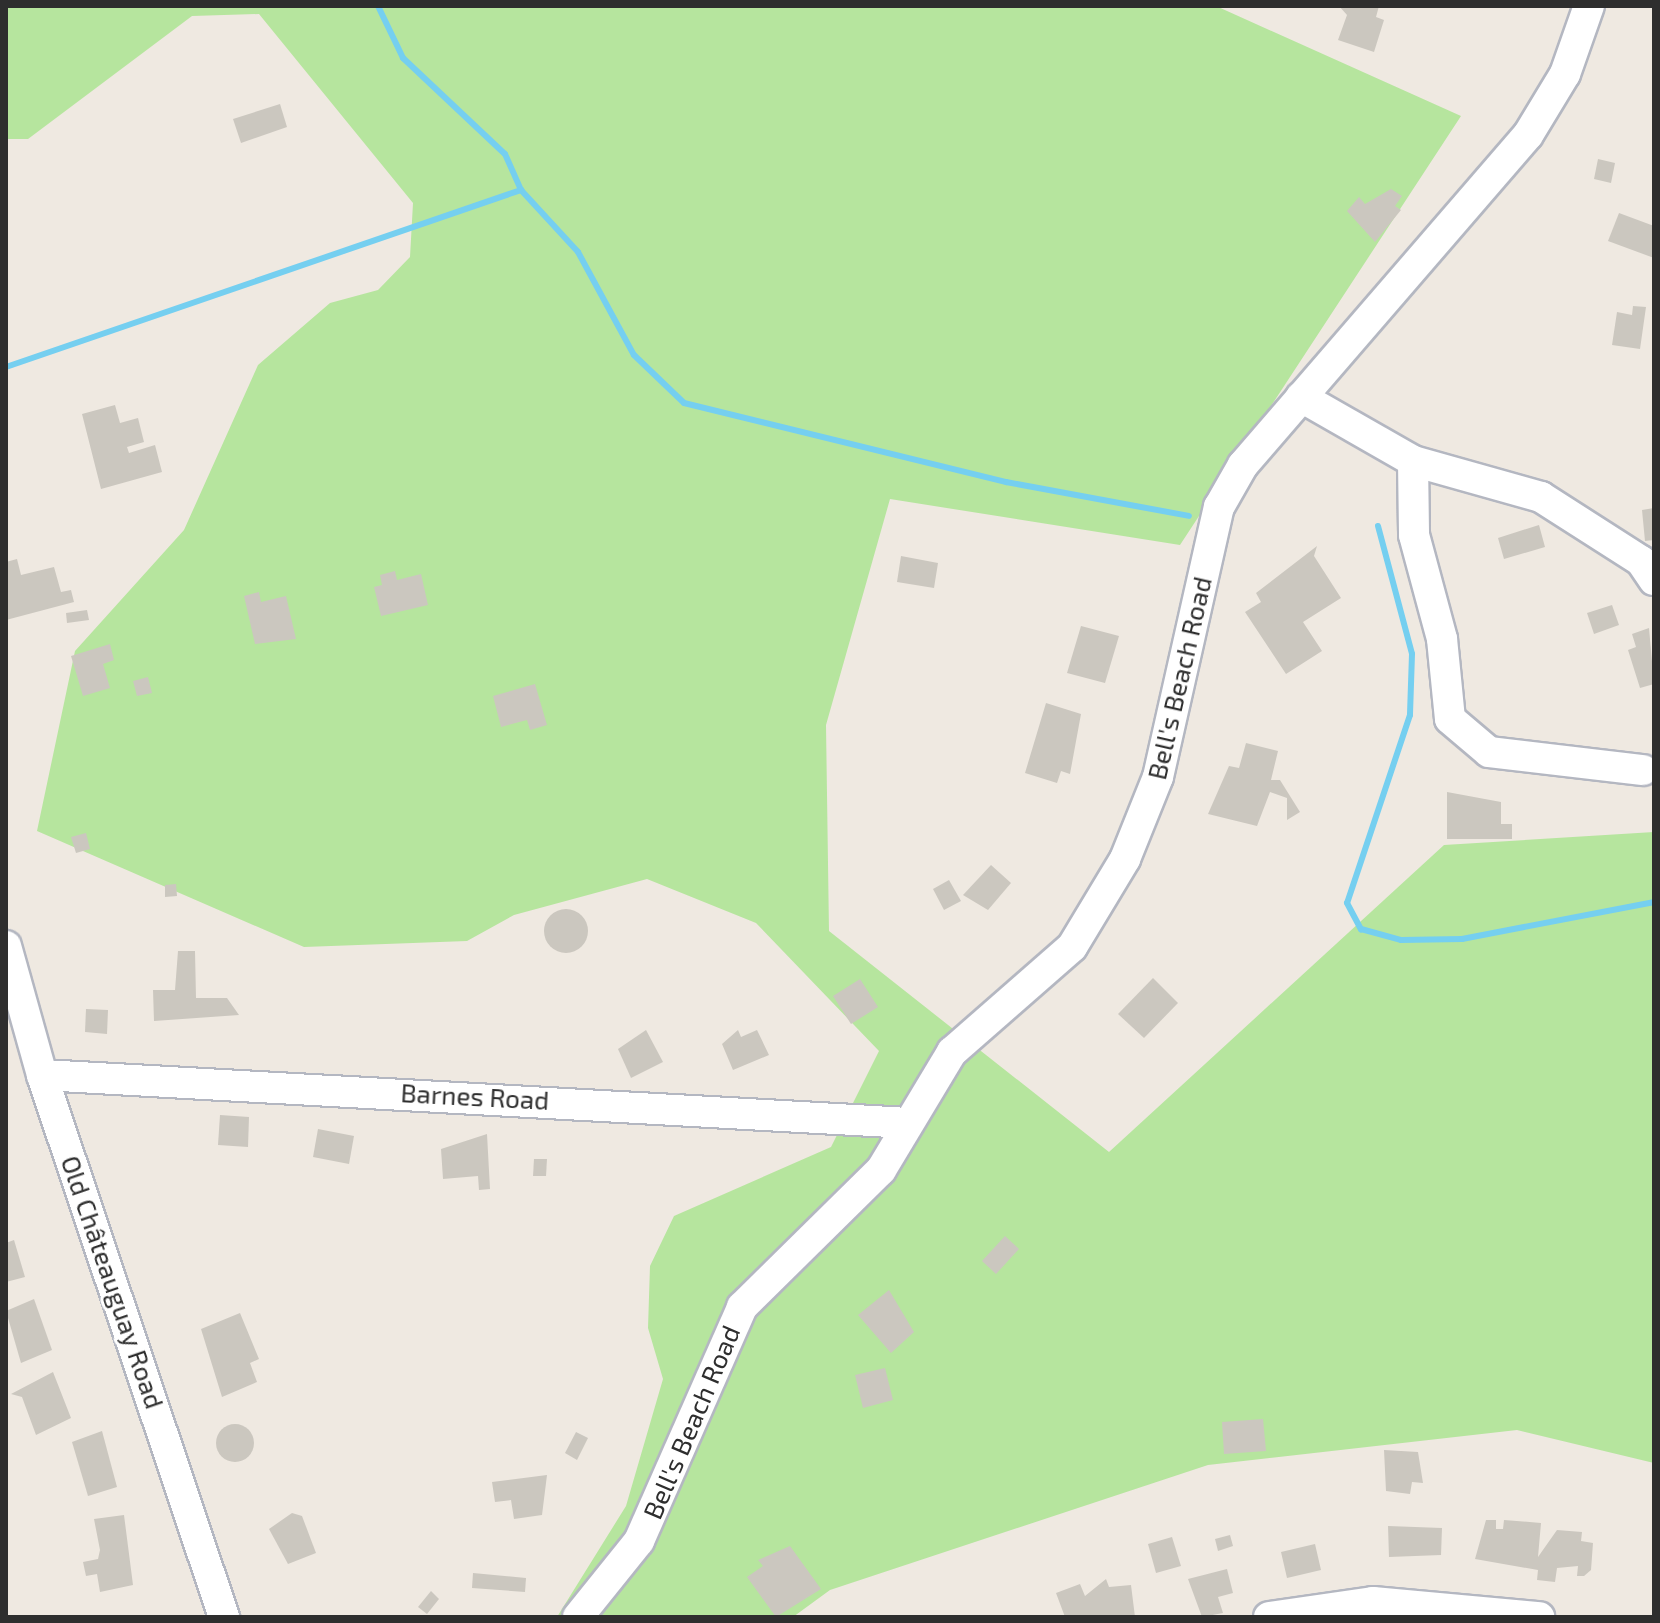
<!DOCTYPE html>
<meta charset="utf-8">
<style>
body{margin:0}
#map{position:relative;width:1660px;height:1623px;overflow:hidden;background:#efe9e1;font-family:"Exo 2",sans-serif}
div>[style]{position:absolute}
[style*='--x']{left:calc(var(--x)*1px);top:calc(var(--y)*1px);width:calc(var(--w)*1px);rotate:calc(var(--a)*1deg)}
.green>*{inset:0;background:#b6e59e}
.stream>*{height:6px;margin:-3px;padding:0 3px;transform-origin:3px;border-radius:3px;background:#75cff0}
.building>*{inset:0;background:#cbc7bf}
.round{border-radius:50%}
.roads{filter:drop-shadow(2px 0 #b4b7c1) drop-shadow(-2px 0 #b4b7c1) drop-shadow(0 2px #b4b7c1) drop-shadow(0 -2px #b4b7c1)}
.minor>*{height:30px;margin:-15px;padding:0 15px;transform-origin:15px;border-radius:15px;background:#fff}
span{translate:-50% -50%;white-space:nowrap;text-align:center;line-height:1.15;-webkit-text-stroke:6px #fff;paint-order:stroke}
.street-label{font-size:26px;color:#2e2e2e}
.frame{position:absolute;inset:0;border:8px solid #2e2e2e;pointer-events:none}
</style>
<div id="map">
<div class="green">
<i style="clip-path:polygon(6px 6px,1216px 6px,1461px 116px,1180px 545px,890px 499px,826px 725px,829px 931px,1109px 1152px,1444px 845px,1654px 832px,1654px 1463px,1517px 1430px,1208px 1465px,830px 1590px,793px 1617px,557px 1617px,626px 1506px,663px 1379px,648px 1328px,650px 1266px,674px 1216px,831px 1147px,879px 1051px,756px 923px,647px 879px,514px 915px,467px 941px,304px 947px,37px 831px,75px 651px,184px 530px,258px 365px,330px 303px,378px 290px,410px 257px,413px 203px,259px 14px,192px 16px,28px 139px,6px 139px)"></i>
</div>
<div class="stream">
<i style="--x:378;--y:6;--w:58;--a:64.3"></i>
<i style="--x:403;--y:58;--w:140;--a:43.3"></i>
<i style="--x:505;--y:154;--w:39;--a:66"></i>
<i style="--x:6;--y:367;--w:545;--a:-18.97"></i>
<i style="--x:521;--y:190;--w:84;--a:47.4"></i>
<i style="--x:578;--y:252;--w:117;--a:61.5"></i>
<i style="--x:634;--y:355;--w:69;--a:43.8"></i>
<i style="--x:684;--y:403;--w:332;--a:13.8"></i>
<i style="--x:1006;--y:482;--w:186;--a:10.5"></i>
<i style="--x:1378;--y:526;--w:132;--a:75.1"></i>
<i style="--x:1412;--y:654;--w:61;--a:91.9"></i>
<i style="--x:1410;--y:715;--w:198;--a:108.5"></i>
<i style="--x:1347;--y:903;--w:30;--a:62"></i>
<i style="--x:1361;--y:929;--w:41;--a:15.4"></i>
<i style="--x:1401;--y:940;--w:61;--a:-0.9"></i>
<i style="--x:1462;--y:939;--w:196;--a:-10.9"></i>
</div>
<div class="building">
<i style="clip-path:polygon(1339px 6px,1379px 6px,1376px 17px,1384px 20px,1374px 52px,1338px 40px,1347px 15px)"></i>
<i style="clip-path:polygon(280px 104px,287px 127px,241px 143px,233px 119px)"></i>
<i style="clip-path:polygon(1598px 159px,1615px 163px,1611px 183px,1594px 179px)"></i>
<i style="clip-path:polygon(1391px 189px,1402px 196px,1395px 206px,1401px 210px,1375px 242px,1347px 211px,1359px 197px,1365px 204px)"></i>
<i style="clip-path:polygon(1619px 213px,1654px 226px,1654px 258px,1608px 241px)"></i>
<i style="clip-path:polygon(1633px 306px,1646px 307px,1640px 349px,1612px 345px,1617px 312px,1632px 315px)"></i>
<i style="clip-path:polygon(115px 405px,120px 423px,138px 418px,144px 442px,127px 447px,129px 453px,155px 445px,162px 472px,101px 489px,82px 414px)"></i>
<i style="clip-path:polygon(1654px 508px,1654px 540px,1645px 541px,1642px 510px)"></i>
<i style="clip-path:polygon(1539px 525px,1545px 547px,1504px 559px,1498px 538px)"></i>
<i style="clip-path:polygon(1317px 546px,1314px 556px,1341px 598px,1303px 622px,1322px 651px,1286px 674px,1245px 612px,1261px 602px,1256px 593px)"></i>
<i style="clip-path:polygon(901px 556px,938px 563px,934px 588px,897px 582px)"></i>
<i style="clip-path:polygon(17px 559px,21px 575px,54px 567px,61px 592px,71px 590px,74px 602px,6px 620px,6px 562px)"></i>
<i style="clip-path:polygon(395px 571px,397px 580px,421px 574px,428px 605px,381px 616px,374px 587px,382px 585px,380px 575px)"></i>
<i style="clip-path:polygon(259px 592px,261px 602px,286px 596px,296px 639px,255px 644px,244px 596px)"></i>
<i style="clip-path:polygon(1612px 605px,1619px 625px,1594px 634px,1587px 613px)"></i>
<i style="clip-path:polygon(87px 610px,89px 620px,67px 623px,66px 613px)"></i>
<i style="clip-path:polygon(1081px 626px,1119px 636px,1105px 683px,1067px 673px)"></i>
<i style="clip-path:polygon(1649px 628px,1654px 684px,1640px 688px,1628px 650px,1636px 647px,1632px 634px)"></i>
<i style="clip-path:polygon(110px 644px,114px 660px,103px 664px,110px 688px,83px 696px,71px 656px)"></i>
<i style="clip-path:polygon(148px 677px,152px 693px,137px 696px,133px 681px)"></i>
<i style="clip-path:polygon(535px 684px,547px 725px,530px 730px,527px 720px,501px 727px,493px 696px)"></i>
<i style="clip-path:polygon(1046px 703px,1081px 714px,1070px 774px,1061px 771px,1057px 783px,1025px 773px)"></i>
<i style="clip-path:polygon(1246px 743px,1278px 751px,1271px 780px,1280px 780px,1300px 812px,1287px 820px,1287px 798px,1270px 792px,1257px 826px,1208px 814px,1229px 766px,1239px 768px)"></i>
<i style="clip-path:polygon(1447px 792px,1501px 802px,1501px 824px,1512px 824px,1512px 839px,1447px 839px)"></i>
<i style="clip-path:polygon(86px 833px,90px 849px,76px 853px,71px 837px)"></i>
<i style="clip-path:polygon(991px 865px,1011px 883px,988px 910px,963px 895px)"></i>
<i style="clip-path:polygon(949px 880px,961px 901px,944px 910px,933px 889px)"></i>
<i style="clip-path:polygon(176px 884px,177px 896px,165px 897px,165px 885px)"></i>
<i class="round" style="left:544px;top:909px;width:44px;height:44px"></i>
<i style="clip-path:polygon(178px 951px,195px 951px,196px 998px,227px 998px,239px 1015px,154px 1021px,153px 990px,175px 990px)"></i>
<i style="clip-path:polygon(1153px 978px,1178px 1003px,1144px 1038px,1118px 1014px)"></i>
<i style="clip-path:polygon(860px 979px,878px 1007px,851px 1024px,833px 996px)"></i>
<i style="clip-path:polygon(86px 1009px,108px 1010px,107px 1034px,85px 1032px)"></i>
<i style="clip-path:polygon(646px 1030px,663px 1062px,631px 1078px,618px 1049px)"></i>
<i style="clip-path:polygon(738px 1030px,741px 1037px,757px 1030px,769px 1055px,733px 1070px,722px 1044px)"></i>
<i style="clip-path:polygon(220px 1115px,249px 1117px,248px 1147px,218px 1145px)"></i>
<i style="clip-path:polygon(318px 1129px,354px 1136px,349px 1164px,313px 1157px)"></i>
<i style="clip-path:polygon(487px 1134px,490px 1189px,479px 1190px,478px 1176px,443px 1179px,441px 1149px)"></i>
<i style="clip-path:polygon(534px 1159px,547px 1159px,546px 1176px,533px 1176px)"></i>
<i style="clip-path:polygon(1005px 1236px,1019px 1249px,996px 1274px,982px 1261px)"></i>
<i style="clip-path:polygon(14px 1240px,25px 1277px,6px 1282px,6px 1243px)"></i>
<i style="clip-path:polygon(889px 1290px,914px 1332px,891px 1353px,858px 1315px)"></i>
<i style="clip-path:polygon(34px 1299px,52px 1350px,21px 1363px,6px 1311px)"></i>
<i style="clip-path:polygon(240px 1313px,259px 1359px,250px 1363px,257px 1382px,222px 1397px,201px 1329px)"></i>
<i style="clip-path:polygon(885px 1368px,893px 1400px,863px 1408px,855px 1375px)"></i>
<i style="clip-path:polygon(53px 1372px,71px 1418px,36px 1435px,22px 1397px,11px 1394px)"></i>
<i style="clip-path:polygon(1263px 1419px,1266px 1451px,1224px 1454px,1222px 1422px)"></i>
<i class="round" style="left:216px;top:1424px;width:38px;height:38px"></i>
<i style="clip-path:polygon(102px 1431px,117px 1487px,88px 1496px,72px 1442px)"></i>
<i style="clip-path:polygon(576px 1432px,588px 1438px,577px 1460px,565px 1453px)"></i>
<i style="clip-path:polygon(1384px 1450px,1418px 1452px,1423px 1483px,1412px 1482px,1410px 1494px,1386px 1491px)"></i>
<i style="clip-path:polygon(547px 1475px,542px 1515px,514px 1519px,511px 1500px,495px 1502px,492px 1482px)"></i>
<i style="clip-path:polygon(292px 1513px,302px 1516px,316px 1553px,288px 1564px,269px 1529px)"></i>
<i style="clip-path:polygon(124px 1515px,133px 1585px,100px 1592px,97px 1574px,86px 1576px,83px 1562px,98px 1559px,100px 1550px,94px 1519px)"></i>
<i style="clip-path:polygon(1486px 1520px,1496px 1520px,1496px 1529px,1503px 1529px,1504px 1520px,1541px 1523px,1538px 1557px,1557px 1530px,1582px 1532px,1581px 1541px,1593px 1543px,1591px 1570px,1584px 1576px,1577px 1576px,1578px 1566px,1557px 1568px,1555px 1582px,1537px 1580px,1538px 1570px,1475px 1559px)"></i>
<i style="clip-path:polygon(1388px 1526px,1442px 1528px,1441px 1555px,1389px 1557px)"></i>
<i style="clip-path:polygon(1230px 1535px,1233px 1546px,1218px 1551px,1215px 1539px)"></i>
<i style="clip-path:polygon(1172px 1537px,1181px 1566px,1156px 1573px,1148px 1544px)"></i>
<i style="clip-path:polygon(1315px 1544px,1321px 1570px,1287px 1578px,1281px 1552px)"></i>
<i style="clip-path:polygon(790px 1546px,821px 1589px,776px 1617px,747px 1577px,763px 1566px,758px 1560px)"></i>
<i style="clip-path:polygon(1227px 1569px,1233px 1593px,1218px 1597px,1223px 1613px,1202px 1617px,1188px 1579px)"></i>
<i style="clip-path:polygon(473px 1573px,526px 1578px,525px 1592px,472px 1588px)"></i>
<i style="clip-path:polygon(1106px 1579px,1109px 1587px,1131px 1585px,1135px 1617px,1065px 1617px,1056px 1593px,1080px 1584px,1085px 1596px)"></i>
<i style="clip-path:polygon(431px 1591px,439px 1599px,427px 1614px,418px 1607px)"></i>
</div>
<div class="roads">
<div class="minor">
<i style="--x:1301;--y:397;--w:129;--a:29.7"></i>
<i style="--x:1413;--y:461;--w:133;--a:15.7"></i>
<i style="--x:1541;--y:497;--w:119;--a:32.6"></i>
<i style="--x:1641;--y:561;--w:23;--a:56"></i>
<i style="--x:1413;--y:461;--w:74;--a:89.2"></i>
<i style="--x:1414;--y:535;--w:108;--a:74.9"></i>
<i style="--x:1442;--y:639;--w:80;--a:84.3"></i>
<i style="--x:1450;--y:719;--w:51;--a:40.2"></i>
<i style="--x:1489;--y:752;--w:155;--a:6.7"></i>
<i style="--x:6;--y:946;--w:134;--a:74.4"></i>
<i style="--x:42;--y:1075;--w:572;--a:71.44"></i>
<i style="--x:42;--y:1075;--w:867;--a:3.17"></i>
<i style="--x:578;--y:1617;--w:97;--a:-51.2"></i>
<i style="--x:639;--y:1541;--w:256;--a:-66.2"></i>
<i style="--x:742;--y:1307;--w:195;--a:-44.6"></i>
<i style="--x:881;--y:1170;--w:138;--a:-59"></i>
<i style="--x:952;--y:1052;--w:159;--a:-41.2"></i>
<i style="--x:1072;--y:947;--w:103;--a:-58.9"></i>
<i style="--x:1125;--y:859;--w:88;--a:-68.1"></i>
<i style="--x:1158;--y:777;--w:277;--a:-77.3"></i>
<i style="--x:1219;--y:507;--w:48;--a:-60.3"></i>
<i style="--x:1243;--y:465;--w:436;--a:-49.2"></i>
<i style="--x:1528;--y:135;--w:71;--a:-58.8"></i>
<i style="--x:1565;--y:74;--w:72;--a:-70.6"></i>
<i style="--x:1269;--y:1617;--w:105;--a:-8.2"></i>
<i style="--x:1373;--y:1602;--w:167;--a:5.2"></i>
</div>
</div>
<div class="street-label">
<span style="left:1179px;top:678px;rotate:-77deg">Bell's Beach Road</span>
<span style="left:475px;top:1096px;rotate:3deg">Barnes Road</span>
<span style="left:113px;top:1282px;rotate:71deg">Old Châteauguay Road</span>
<span style="left:691px;top:1422px;rotate:-67deg">Bell's Beach Road</span>
</div>
<div class="frame"></div>
</div>
